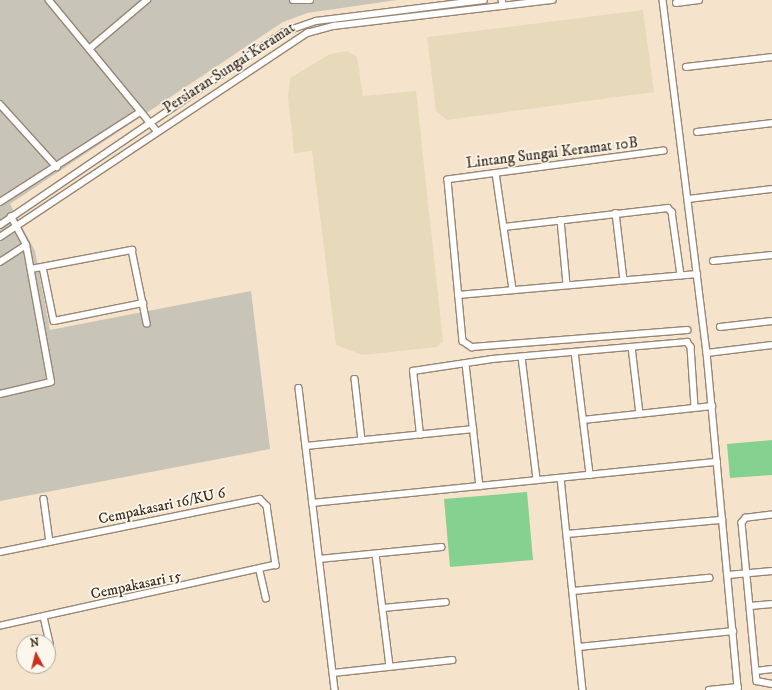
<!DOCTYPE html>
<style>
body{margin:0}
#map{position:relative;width:772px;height:690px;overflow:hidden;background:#f6e3cb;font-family:"IM FELL DW Pica",serif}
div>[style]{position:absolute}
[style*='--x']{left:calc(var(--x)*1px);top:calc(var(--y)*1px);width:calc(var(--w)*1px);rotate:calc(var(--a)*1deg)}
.built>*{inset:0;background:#e7daba}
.industrial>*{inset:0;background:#c8c4b8}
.green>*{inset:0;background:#85d190}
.roads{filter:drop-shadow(1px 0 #988674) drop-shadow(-1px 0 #988674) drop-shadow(0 1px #988674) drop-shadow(0 -1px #988674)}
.street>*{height:5.5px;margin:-2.75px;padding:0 2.75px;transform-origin:2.75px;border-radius:2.75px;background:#fff}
span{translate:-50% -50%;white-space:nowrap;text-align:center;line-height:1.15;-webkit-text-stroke:3.5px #fbf7ec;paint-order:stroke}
.street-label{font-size:15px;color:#3b2a1e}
.north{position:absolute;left:16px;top:634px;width:40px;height:40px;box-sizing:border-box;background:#fbf7ec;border:1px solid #aea59a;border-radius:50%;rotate:353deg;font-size:11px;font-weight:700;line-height:16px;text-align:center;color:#3b2a1e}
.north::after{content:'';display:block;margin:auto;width:14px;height:18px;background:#c8321e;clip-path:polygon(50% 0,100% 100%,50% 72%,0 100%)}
</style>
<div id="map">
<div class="built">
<i style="clip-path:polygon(643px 10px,654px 92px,447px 120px,436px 111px,427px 37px)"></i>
<i style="clip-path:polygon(347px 51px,357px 57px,363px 96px,416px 91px,443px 341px,437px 347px,363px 355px,336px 345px,312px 151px,294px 153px,288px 97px,290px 78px,330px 54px)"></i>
</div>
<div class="industrial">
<i style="clip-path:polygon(0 0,397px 0,307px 13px,283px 22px,10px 204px,35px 251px,50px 330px,251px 291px,270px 449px,0 501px)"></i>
</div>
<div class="green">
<i style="clip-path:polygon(772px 440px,772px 475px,730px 478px,727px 444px)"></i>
<i style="clip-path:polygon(527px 492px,533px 560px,450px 567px,444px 499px)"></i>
</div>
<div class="roads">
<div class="street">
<i style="--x:49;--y:0;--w:168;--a:50.5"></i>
<i style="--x:293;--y:0;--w:17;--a:0"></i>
<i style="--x:502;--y:0;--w:6;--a:72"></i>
<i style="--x:663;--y:0;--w:356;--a:82.9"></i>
<i style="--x:707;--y:353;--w:338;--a:84.7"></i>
<i style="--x:676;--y:3;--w:23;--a:-7"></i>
<i style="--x:89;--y:49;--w:76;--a:-40.2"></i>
<i style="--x:686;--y:67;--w:87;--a:-6.6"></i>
<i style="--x:0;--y:104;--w:85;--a:47.9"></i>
<i style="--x:697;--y:132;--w:76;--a:-6.8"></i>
<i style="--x:664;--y:151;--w:218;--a:172.4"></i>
<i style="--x:448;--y:180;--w:162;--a:84.7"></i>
<i style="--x:463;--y:341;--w:11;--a:34"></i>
<i style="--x:472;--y:347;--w:216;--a:-4.5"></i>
<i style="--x:496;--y:173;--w:118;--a:81.7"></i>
<i style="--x:688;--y:199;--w:85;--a:-6.8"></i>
<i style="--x:0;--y:202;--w:166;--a:-32.7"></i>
<i style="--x:616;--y:213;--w:67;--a:83.2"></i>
<i style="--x:561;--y:220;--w:65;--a:84.7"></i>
<i style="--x:0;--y:225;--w:343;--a:-34.2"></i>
<i style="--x:284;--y:32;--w:34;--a:-19"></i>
<i style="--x:316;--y:21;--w:169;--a:-7.1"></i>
<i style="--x:504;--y:227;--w:165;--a:-6.6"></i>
<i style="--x:668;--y:208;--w:6;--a:45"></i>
<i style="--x:672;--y:212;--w:64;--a:81.9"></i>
<i style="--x:0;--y:237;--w:369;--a:-33.6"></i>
<i style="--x:307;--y:33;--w:28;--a:-15"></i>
<i style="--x:334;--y:26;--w:220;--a:-6.8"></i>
<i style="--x:713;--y:261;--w:59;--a:-5.8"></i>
<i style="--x:0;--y:262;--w:31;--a:-33"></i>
<i style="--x:43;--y:267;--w:55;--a:78.5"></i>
<i style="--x:54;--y:321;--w:91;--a:-11.4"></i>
<i style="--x:31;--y:269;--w:103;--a:-10.7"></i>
<i style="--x:132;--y:250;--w:75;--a:78.4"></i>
<i style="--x:458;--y:295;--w:240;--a:-5"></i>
<i style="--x:720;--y:327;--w:52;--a:-6.6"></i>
<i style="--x:632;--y:347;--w:67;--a:83.2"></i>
<i style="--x:575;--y:352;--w:124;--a:83"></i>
<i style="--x:707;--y:353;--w:65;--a:-7"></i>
<i style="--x:522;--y:357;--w:124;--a:83"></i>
<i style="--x:466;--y:364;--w:123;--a:83.5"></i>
<i style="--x:355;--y:379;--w:61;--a:83.5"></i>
<i style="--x:299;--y:388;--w:304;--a:83.2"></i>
<i style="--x:0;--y:394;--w:52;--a:-13.2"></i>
<i style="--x:51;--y:382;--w:139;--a:-100.3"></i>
<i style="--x:26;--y:245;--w:32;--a:-118"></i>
<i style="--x:583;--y:420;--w:130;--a:-6.2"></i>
<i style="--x:420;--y:435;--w:64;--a:-96.2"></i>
<i style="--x:413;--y:371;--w:80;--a:-8.6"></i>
<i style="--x:492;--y:359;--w:196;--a:-5"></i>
<i style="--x:687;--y:342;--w:6;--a:51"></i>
<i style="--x:691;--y:347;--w:60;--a:86.2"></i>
<i style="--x:306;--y:446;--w:168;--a:-5.8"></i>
<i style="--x:561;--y:478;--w:213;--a:84.1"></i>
<i style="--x:44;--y:499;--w:43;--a:82.1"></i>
<i style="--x:312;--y:503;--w:407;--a:-5.8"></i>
<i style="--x:772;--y:515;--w:26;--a:173"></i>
<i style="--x:746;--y:518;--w:6;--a:129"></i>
<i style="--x:742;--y:523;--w:159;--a:84.6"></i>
<i style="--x:757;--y:681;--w:15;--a:11"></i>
<i style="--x:567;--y:534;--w:156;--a:-5.2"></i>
<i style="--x:0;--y:552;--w:265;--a:-11.5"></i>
<i style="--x:260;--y:499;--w:10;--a:45"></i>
<i style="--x:267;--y:506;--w:60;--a:81.3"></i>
<i style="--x:276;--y:565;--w:283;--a:167.5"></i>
<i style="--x:376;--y:554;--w:113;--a:82.9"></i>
<i style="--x:319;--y:559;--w:123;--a:-5.6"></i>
<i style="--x:260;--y:571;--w:28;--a:77"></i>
<i style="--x:728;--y:575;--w:44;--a:-5.2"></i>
<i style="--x:573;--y:591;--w:137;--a:-5.5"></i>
<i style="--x:750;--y:606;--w:22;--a:-5"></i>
<i style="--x:383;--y:608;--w:63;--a:-5.4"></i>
<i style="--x:44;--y:617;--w:28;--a:77"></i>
<i style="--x:579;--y:647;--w:155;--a:-5.9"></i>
<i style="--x:756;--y:671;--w:16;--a:-7"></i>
<i style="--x:333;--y:673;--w:120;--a:-6.2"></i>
<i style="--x:709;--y:690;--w:29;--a:-6"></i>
</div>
</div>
<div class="street-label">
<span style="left:229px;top:68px;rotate:-33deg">Persiaran Sungai Keramat</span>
<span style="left:552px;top:153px;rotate:-7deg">Lintang Sungai Keramat 10B</span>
<span style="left:162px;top:506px;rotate:-12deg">Cempakasari 16/KU 6</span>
<span style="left:136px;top:585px;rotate:-12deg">Cempakasari 15</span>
</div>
<div class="north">N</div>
</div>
